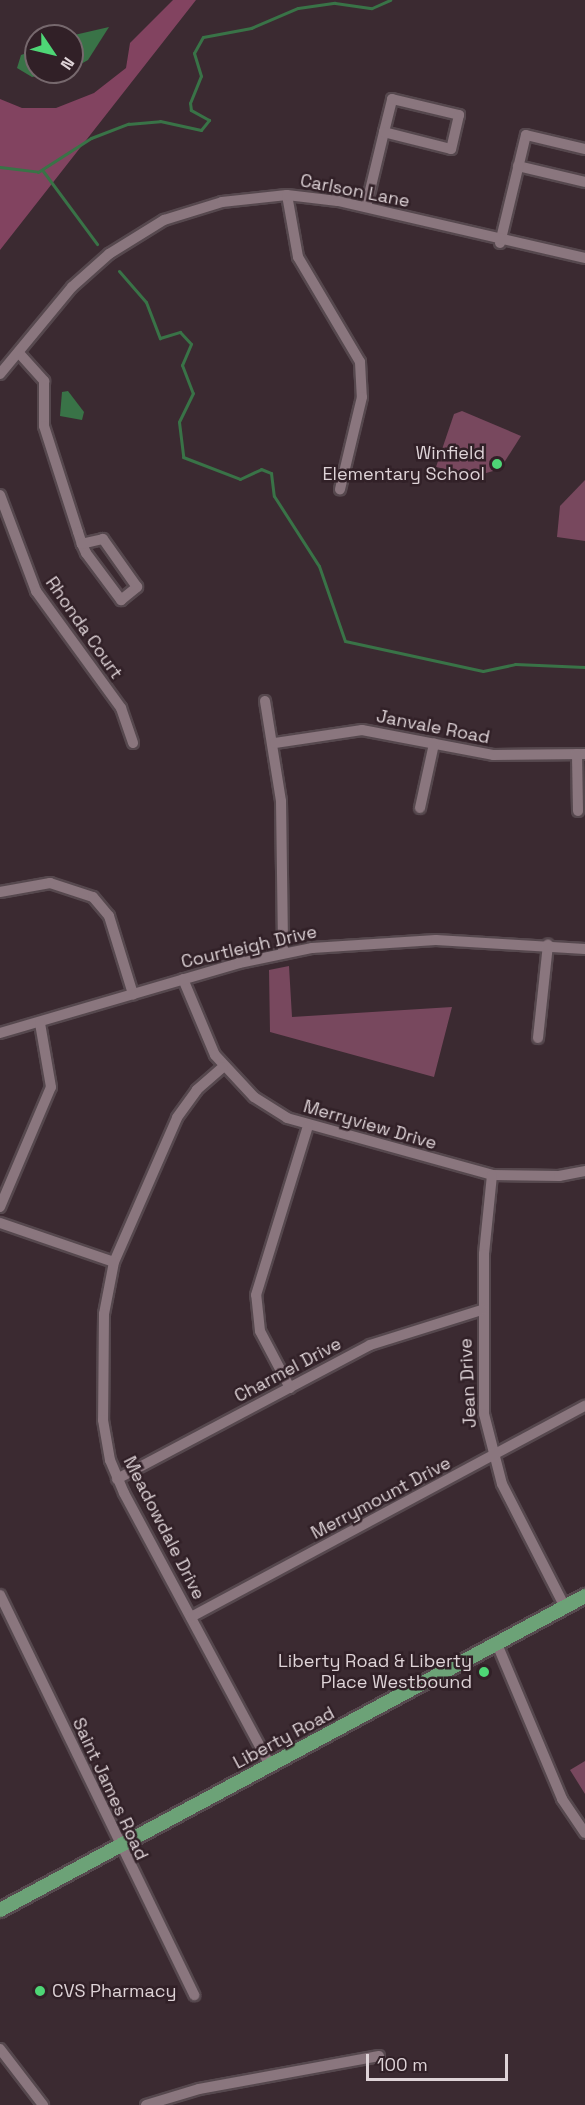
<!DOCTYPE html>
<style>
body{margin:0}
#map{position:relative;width:585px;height:2105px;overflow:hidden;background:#3b2a31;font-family:"Space Grotesk",sans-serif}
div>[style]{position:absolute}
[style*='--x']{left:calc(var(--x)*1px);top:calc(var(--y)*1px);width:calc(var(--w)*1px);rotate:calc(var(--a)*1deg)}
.green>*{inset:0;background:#78485e}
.forest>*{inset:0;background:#824360}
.water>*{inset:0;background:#397347}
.stream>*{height:3px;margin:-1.5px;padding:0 1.5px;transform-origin:1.5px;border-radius:1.5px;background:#397347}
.roads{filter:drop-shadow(2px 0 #56484e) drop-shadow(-2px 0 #56484e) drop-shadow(0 2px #56484e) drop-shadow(0 -2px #56484e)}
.minor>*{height:10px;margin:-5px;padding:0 5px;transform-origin:5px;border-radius:5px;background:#8a767e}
.major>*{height:14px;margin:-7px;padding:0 7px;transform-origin:7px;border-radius:7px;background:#6ca277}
.dots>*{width:16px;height:16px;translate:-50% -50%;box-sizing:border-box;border:3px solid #312027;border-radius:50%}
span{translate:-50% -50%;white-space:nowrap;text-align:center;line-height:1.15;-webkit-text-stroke:5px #312027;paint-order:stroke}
.street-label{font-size:18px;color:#ded3d7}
.poi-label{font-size:18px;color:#ded3d7}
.right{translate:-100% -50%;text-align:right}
.left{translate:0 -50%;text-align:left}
.north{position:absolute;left:24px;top:24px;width:60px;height:60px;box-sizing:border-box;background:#312027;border:2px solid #76686d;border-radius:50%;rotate:125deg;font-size:16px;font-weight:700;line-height:24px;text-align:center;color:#ded3d7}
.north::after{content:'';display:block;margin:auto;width:21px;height:27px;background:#4ed676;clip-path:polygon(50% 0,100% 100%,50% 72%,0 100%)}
.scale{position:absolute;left:366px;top:2054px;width:142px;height:27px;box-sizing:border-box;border:3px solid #ded3d7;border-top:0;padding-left:8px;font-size:18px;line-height:21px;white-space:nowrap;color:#ded3d7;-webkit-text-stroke:4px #312027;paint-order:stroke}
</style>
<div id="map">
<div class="green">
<i style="clip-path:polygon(462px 411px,521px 436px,500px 469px,476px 476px,436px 467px,454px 414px)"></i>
<i style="clip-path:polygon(585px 480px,585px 541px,557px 537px,560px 506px)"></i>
<i style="clip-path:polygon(289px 966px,292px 1017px,452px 1007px,434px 1077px,270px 1032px,269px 970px)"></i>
<i style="clip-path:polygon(585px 1761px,585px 1794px,570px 1770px)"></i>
</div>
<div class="forest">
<i style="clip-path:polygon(173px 0,196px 0,0 250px,0 99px,22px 108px,56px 108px,94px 93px,126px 68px,130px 43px)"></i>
</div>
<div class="water">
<i style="clip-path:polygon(109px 27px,88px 60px,72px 69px,70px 36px)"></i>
<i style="clip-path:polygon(36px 50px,36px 72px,63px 72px,32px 77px,17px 68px,21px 55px)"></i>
<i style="clip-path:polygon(68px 391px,84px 412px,82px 420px,60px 416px,62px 392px)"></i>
</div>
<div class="stream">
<i style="--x:0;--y:167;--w:38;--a:7"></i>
<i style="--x:38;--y:172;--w:63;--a:-32.7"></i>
<i style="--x:91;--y:138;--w:40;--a:-21"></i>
<i style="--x:128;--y:124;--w:32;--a:-5"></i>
<i style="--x:160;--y:121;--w:42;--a:12.4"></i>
<i style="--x:201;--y:130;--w:13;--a:-51"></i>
<i style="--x:209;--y:120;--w:21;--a:-151"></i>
<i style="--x:191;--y:110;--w:7;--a:-98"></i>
<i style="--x:190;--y:103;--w:29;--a:-68"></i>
<i style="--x:201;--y:76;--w:24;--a:-107"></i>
<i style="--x:194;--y:53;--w:18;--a:-61"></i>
<i style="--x:203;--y:37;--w:49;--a:-10.6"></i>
<i style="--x:251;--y:28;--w:51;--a:-23.1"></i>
<i style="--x:298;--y:8;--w:37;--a:-8"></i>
<i style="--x:335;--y:3;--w:37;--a:8"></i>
<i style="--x:372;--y:8;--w:20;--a:-24"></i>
<i style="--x:43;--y:171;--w:91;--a:53.5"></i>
<i style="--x:119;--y:271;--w:41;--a:48.9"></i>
<i style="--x:146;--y:302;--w:39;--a:69"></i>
<i style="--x:160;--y:338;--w:21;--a:-17"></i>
<i style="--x:180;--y:332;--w:16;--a:47"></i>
<i style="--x:191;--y:344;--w:23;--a:113"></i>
<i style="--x:182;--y:365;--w:30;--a:69"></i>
<i style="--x:193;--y:393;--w:32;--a:116"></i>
<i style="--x:179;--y:422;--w:35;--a:83"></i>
<i style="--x:183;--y:457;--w:61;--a:21.1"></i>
<i style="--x:240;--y:479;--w:23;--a:-25"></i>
<i style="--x:261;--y:469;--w:11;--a:22"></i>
<i style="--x:271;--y:473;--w:23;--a:83"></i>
<i style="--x:274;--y:496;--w:83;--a:57.3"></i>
<i style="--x:319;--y:566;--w:79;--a:70.9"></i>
<i style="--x:345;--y:641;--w:141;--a:12.3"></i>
<i style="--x:483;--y:671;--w:33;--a:-12"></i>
<i style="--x:515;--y:664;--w:70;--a:2.5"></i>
</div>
<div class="roads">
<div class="minor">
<i style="--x:518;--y:166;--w:69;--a:13.4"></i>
<i style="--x:287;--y:195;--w:63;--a:79.9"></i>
<i style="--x:298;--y:257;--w:122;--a:59.4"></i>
<i style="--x:360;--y:362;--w:35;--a:87"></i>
<i style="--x:362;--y:397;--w:95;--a:103.4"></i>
<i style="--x:366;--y:207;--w:77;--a:-76.5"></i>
<i style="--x:384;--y:132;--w:34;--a:-76"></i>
<i style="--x:392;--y:99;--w:69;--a:13.4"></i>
<i style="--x:459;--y:115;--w:35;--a:103"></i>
<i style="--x:451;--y:149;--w:69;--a:-165.8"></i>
<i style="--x:500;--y:243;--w:111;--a:-76.5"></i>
<i style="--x:526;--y:135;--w:61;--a:13.3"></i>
<i style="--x:19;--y:353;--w:38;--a:48"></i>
<i style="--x:44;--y:381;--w:45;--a:90"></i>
<i style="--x:44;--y:426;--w:111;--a:72.2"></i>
<i style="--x:78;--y:532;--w:13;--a:72"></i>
<i style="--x:82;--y:544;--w:10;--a:66"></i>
<i style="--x:86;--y:553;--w:59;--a:53.3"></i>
<i style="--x:121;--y:600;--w:21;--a:-39"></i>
<i style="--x:137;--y:587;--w:59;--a:-125.3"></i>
<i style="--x:103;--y:539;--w:22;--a:167"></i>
<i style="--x:0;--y:374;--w:113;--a:-50.4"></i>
<i style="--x:72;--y:287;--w:50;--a:-41.7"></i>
<i style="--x:109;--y:254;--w:65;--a:-31.7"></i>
<i style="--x:164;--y:220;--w:61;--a:-17.2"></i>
<i style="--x:222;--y:202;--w:65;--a:-6.1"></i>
<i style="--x:287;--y:195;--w:51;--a:6.7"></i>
<i style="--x:338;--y:201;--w:253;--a:13"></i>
<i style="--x:0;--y:495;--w:103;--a:69.4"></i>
<i style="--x:36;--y:591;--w:145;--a:54"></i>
<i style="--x:121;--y:708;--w:37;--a:71"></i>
<i style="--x:265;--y:701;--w:101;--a:80.9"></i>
<i style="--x:281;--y:801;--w:152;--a:89.2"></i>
<i style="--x:275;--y:743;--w:88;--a:-8.5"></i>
<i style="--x:362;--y:730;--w:133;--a:10.8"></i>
<i style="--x:493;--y:755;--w:92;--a:-0.6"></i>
<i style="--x:577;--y:754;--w:57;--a:89"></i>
<i style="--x:420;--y:808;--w:66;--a:-77.7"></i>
<i style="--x:0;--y:892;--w:51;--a:-10.2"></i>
<i style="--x:50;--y:883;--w:45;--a:18"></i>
<i style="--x:93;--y:897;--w:25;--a:50"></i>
<i style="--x:109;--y:916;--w:82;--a:72.9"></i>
<i style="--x:183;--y:979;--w:82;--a:67.2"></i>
<i style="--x:215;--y:1055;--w:57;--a:47.1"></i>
<i style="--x:254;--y:1097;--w:39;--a:32"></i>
<i style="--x:287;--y:1118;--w:213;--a:15.5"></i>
<i style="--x:492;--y:1175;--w:67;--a:0.9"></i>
<i style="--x:559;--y:1176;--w:26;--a:-11"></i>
<i style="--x:0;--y:1033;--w:249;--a:-16.3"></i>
<i style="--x:239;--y:963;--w:75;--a:-11.6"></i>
<i style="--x:312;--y:948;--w:124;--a:-3.7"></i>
<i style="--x:436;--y:940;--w:149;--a:3.5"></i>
<i style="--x:538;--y:1038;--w:94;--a:-83.9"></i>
<i style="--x:223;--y:1067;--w:35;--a:139"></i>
<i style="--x:197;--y:1090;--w:34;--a:126"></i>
<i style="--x:177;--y:1118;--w:157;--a:113.6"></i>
<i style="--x:114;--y:1262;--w:53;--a:100.9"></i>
<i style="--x:104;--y:1314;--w:106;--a:90.5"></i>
<i style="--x:103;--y:1420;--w:41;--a:80.1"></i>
<i style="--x:110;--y:1460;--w:36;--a:67"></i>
<i style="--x:124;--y:1493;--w:309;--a:61.8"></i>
<i style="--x:492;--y:1175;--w:79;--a:95.8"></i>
<i style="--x:484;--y:1254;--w:160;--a:90"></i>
<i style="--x:484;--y:1414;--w:72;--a:75.6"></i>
<i style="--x:502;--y:1484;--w:138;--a:62.9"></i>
<i style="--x:0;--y:1207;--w:130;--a:-67"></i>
<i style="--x:51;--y:1087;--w:65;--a:-99.8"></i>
<i style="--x:0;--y:1223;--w:120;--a:18.9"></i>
<i style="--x:290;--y:1388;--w:64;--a:-117.8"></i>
<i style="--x:260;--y:1331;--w:36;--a:-96"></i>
<i style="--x:256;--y:1295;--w:177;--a:-72.9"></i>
<i style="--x:117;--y:1479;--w:286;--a:-27.9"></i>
<i style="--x:370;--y:1345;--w:117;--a:-17.4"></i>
<i style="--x:0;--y:1595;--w:445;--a:64.1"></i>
<i style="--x:191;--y:1617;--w:447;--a:-28.2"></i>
<i style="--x:497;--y:1644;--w:168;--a:67.2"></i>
<i style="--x:562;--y:1799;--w:41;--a:55.9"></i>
<i style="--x:0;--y:2049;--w:71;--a:52.5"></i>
<i style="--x:146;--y:2105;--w:55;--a:-16.8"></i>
<i style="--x:199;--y:2089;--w:183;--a:-10.4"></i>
</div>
<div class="major">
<i style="--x:0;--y:1910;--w:664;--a:-28.22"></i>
</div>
</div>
<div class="dots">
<i style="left:497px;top:464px;background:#4ed676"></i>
<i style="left:484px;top:1672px;background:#4ed676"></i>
<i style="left:40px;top:1991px;background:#4ed676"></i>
</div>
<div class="street-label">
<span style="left:355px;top:191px;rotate:11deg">Carlson Lane</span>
<span style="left:84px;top:628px;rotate:55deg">Rhonda Court</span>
<span style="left:433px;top:727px;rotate:11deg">Janvale Road</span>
<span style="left:249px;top:947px;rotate:-13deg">Courtleigh Drive</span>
<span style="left:370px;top:1125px;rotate:16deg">Merryview Drive</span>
<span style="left:288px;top:1370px;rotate:-28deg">Charmel Drive</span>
<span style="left:468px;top:1383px;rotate:-93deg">Jean Drive</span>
<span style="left:381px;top:1498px;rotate:-28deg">Merrymount Drive</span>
<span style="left:164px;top:1528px;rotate:63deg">Meadowdale Drive</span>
<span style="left:284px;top:1738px;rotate:-28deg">Liberty Road</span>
<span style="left:110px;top:1789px;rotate:65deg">Saint James Road</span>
</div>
<div class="poi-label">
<span class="right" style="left:485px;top:464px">Winfield<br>Elementary School</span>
<span class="right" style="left:472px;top:1672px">Liberty Road &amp; Liberty<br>Place Westbound</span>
<span class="left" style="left:52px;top:1991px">CVS Pharmacy</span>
</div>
<div class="north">N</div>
<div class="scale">100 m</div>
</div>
